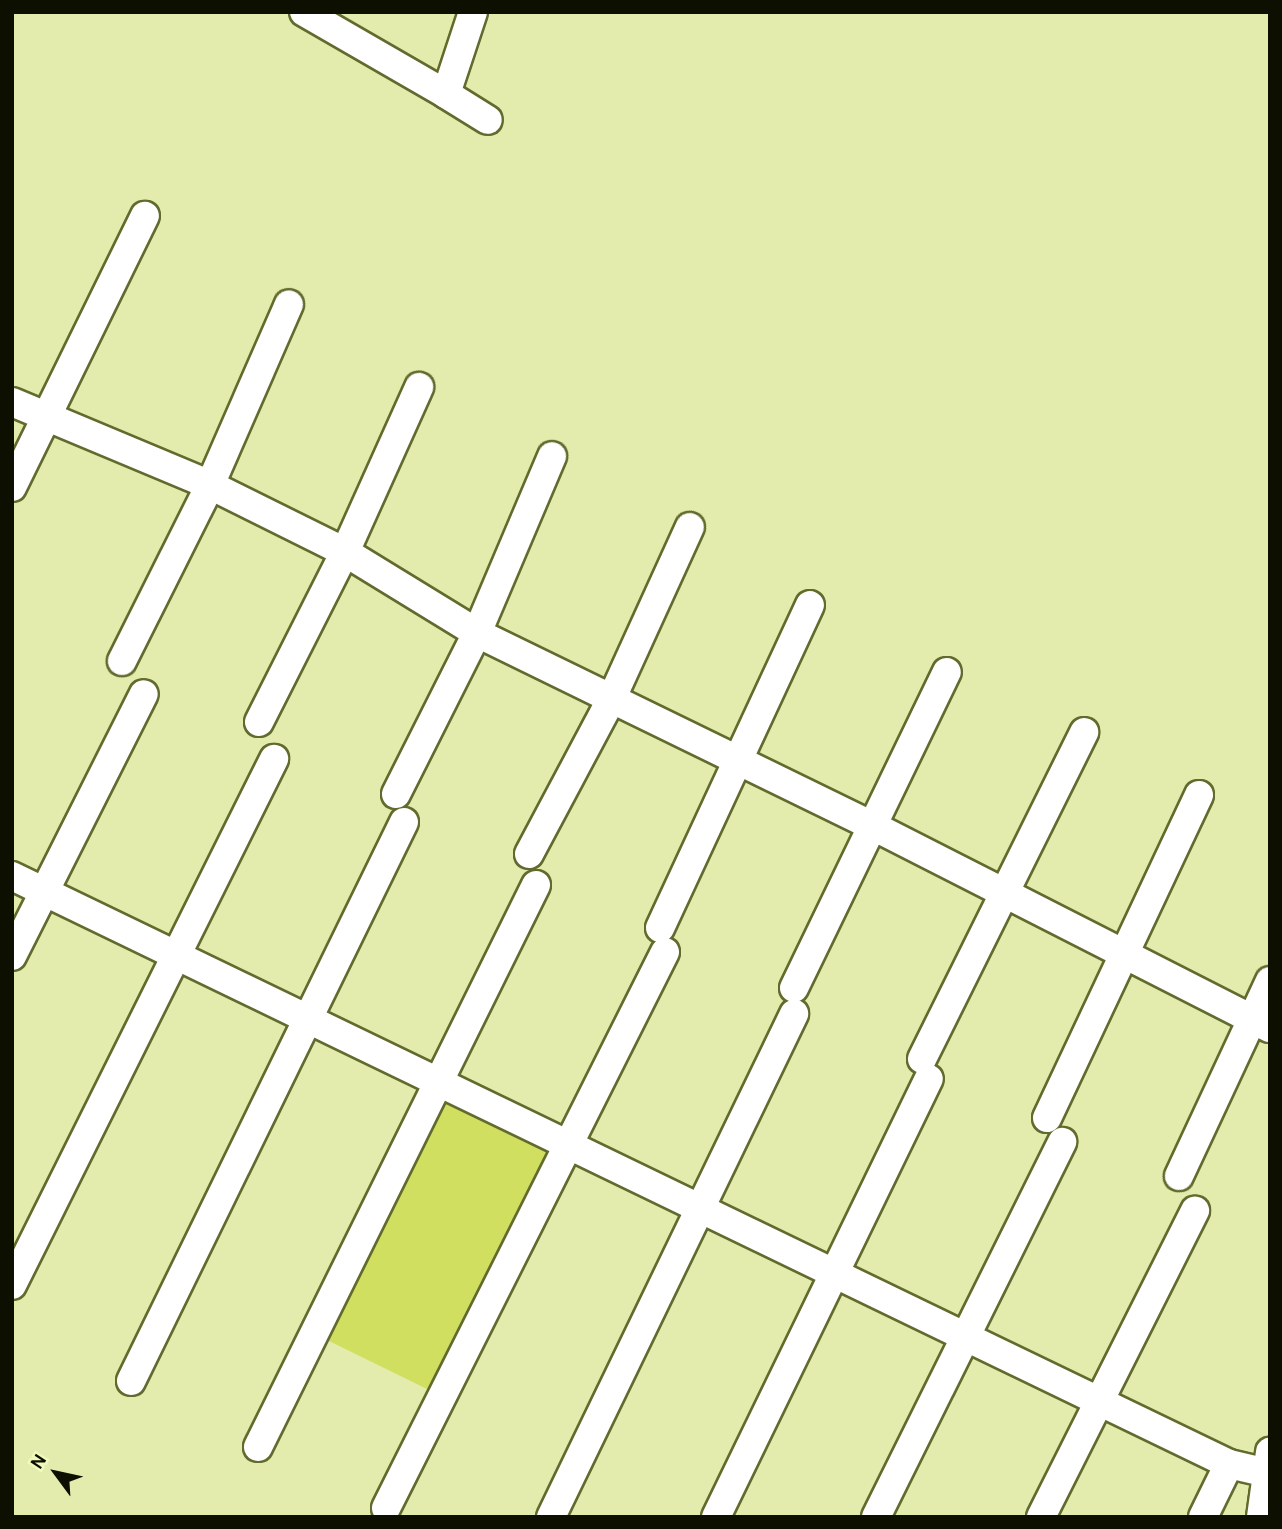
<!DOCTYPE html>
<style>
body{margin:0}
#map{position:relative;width:1282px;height:1529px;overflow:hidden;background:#e3ecad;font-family:Karla,sans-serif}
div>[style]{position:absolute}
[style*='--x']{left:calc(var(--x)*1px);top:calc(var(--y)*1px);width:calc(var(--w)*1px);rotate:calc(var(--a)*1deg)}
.green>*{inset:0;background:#d0df60}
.roads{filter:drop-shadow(2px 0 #636a2e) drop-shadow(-2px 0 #636a2e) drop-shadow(0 2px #636a2e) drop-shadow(0 -2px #636a2e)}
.minor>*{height:28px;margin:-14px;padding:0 14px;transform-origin:14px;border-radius:14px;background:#fff}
span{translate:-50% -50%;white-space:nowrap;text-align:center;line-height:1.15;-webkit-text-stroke:7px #f0faba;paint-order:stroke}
.frame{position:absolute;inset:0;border:14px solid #0d1000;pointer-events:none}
.north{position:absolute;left:21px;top:1438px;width:70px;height:70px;-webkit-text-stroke:5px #f0faba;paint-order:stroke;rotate:303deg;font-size:19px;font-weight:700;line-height:28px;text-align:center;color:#0d1000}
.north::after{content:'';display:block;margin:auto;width:24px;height:32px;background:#0d1000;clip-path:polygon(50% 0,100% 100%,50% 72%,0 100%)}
</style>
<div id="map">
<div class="green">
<i style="clip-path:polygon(447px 1100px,548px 1150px,429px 1390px,327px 1340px)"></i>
</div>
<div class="roads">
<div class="minor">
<i style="--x:304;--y:12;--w:164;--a:30"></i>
<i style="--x:446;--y:94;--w:86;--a:-71.8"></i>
<i style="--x:446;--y:94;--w:49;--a:31.8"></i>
<i style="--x:12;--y:402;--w:215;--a:22.7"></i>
<i style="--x:210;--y:485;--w:151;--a:26.4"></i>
<i style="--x:345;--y:552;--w:155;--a:31.5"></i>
<i style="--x:477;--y:633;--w:441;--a:26"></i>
<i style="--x:873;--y:826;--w:445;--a:27"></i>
<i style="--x:12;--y:487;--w:302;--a:-63.9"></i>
<i style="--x:122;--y:661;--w:197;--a:-63.4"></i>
<i style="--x:210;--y:485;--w:197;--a:-66.4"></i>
<i style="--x:259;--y:722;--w:191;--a:-63.2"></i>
<i style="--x:345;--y:552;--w:181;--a:-65.8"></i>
<i style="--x:396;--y:794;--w:180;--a:-63.3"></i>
<i style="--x:477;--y:633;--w:192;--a:-67"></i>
<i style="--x:529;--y:854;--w:174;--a:-62"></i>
<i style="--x:611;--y:700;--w:190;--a:-65.5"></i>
<i style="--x:12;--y:876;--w:1352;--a:25.79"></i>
<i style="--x:1229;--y:1464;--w:39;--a:13"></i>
<i style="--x:660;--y:928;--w:356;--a:-65.1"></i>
<i style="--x:12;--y:956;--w:293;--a:-63.3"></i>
<i style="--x:794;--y:988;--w:351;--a:-64.2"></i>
<i style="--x:922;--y:1059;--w:365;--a:-63.6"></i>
<i style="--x:1047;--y:1118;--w:357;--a:-64.8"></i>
<i style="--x:1179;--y:1176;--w:215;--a:-65"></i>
<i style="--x:12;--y:1285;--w:588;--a:-63.52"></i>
<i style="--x:131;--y:1381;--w:622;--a:-63.97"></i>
<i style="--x:258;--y:1447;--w:627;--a:-63.68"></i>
<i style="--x:386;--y:1508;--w:622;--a:-63.35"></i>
<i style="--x:551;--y:1517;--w:559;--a:-64.21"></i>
<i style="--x:716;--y:1517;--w:487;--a:-64.1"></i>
<i style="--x:876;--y:1517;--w:419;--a:-63.6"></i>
<i style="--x:1041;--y:1517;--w:343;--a:-63.3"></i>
<i style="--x:1203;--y:1517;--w:59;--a:-63.9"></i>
<i style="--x:1261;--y:1517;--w:66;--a:-82.1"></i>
</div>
</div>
<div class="frame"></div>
<div class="north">N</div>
</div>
